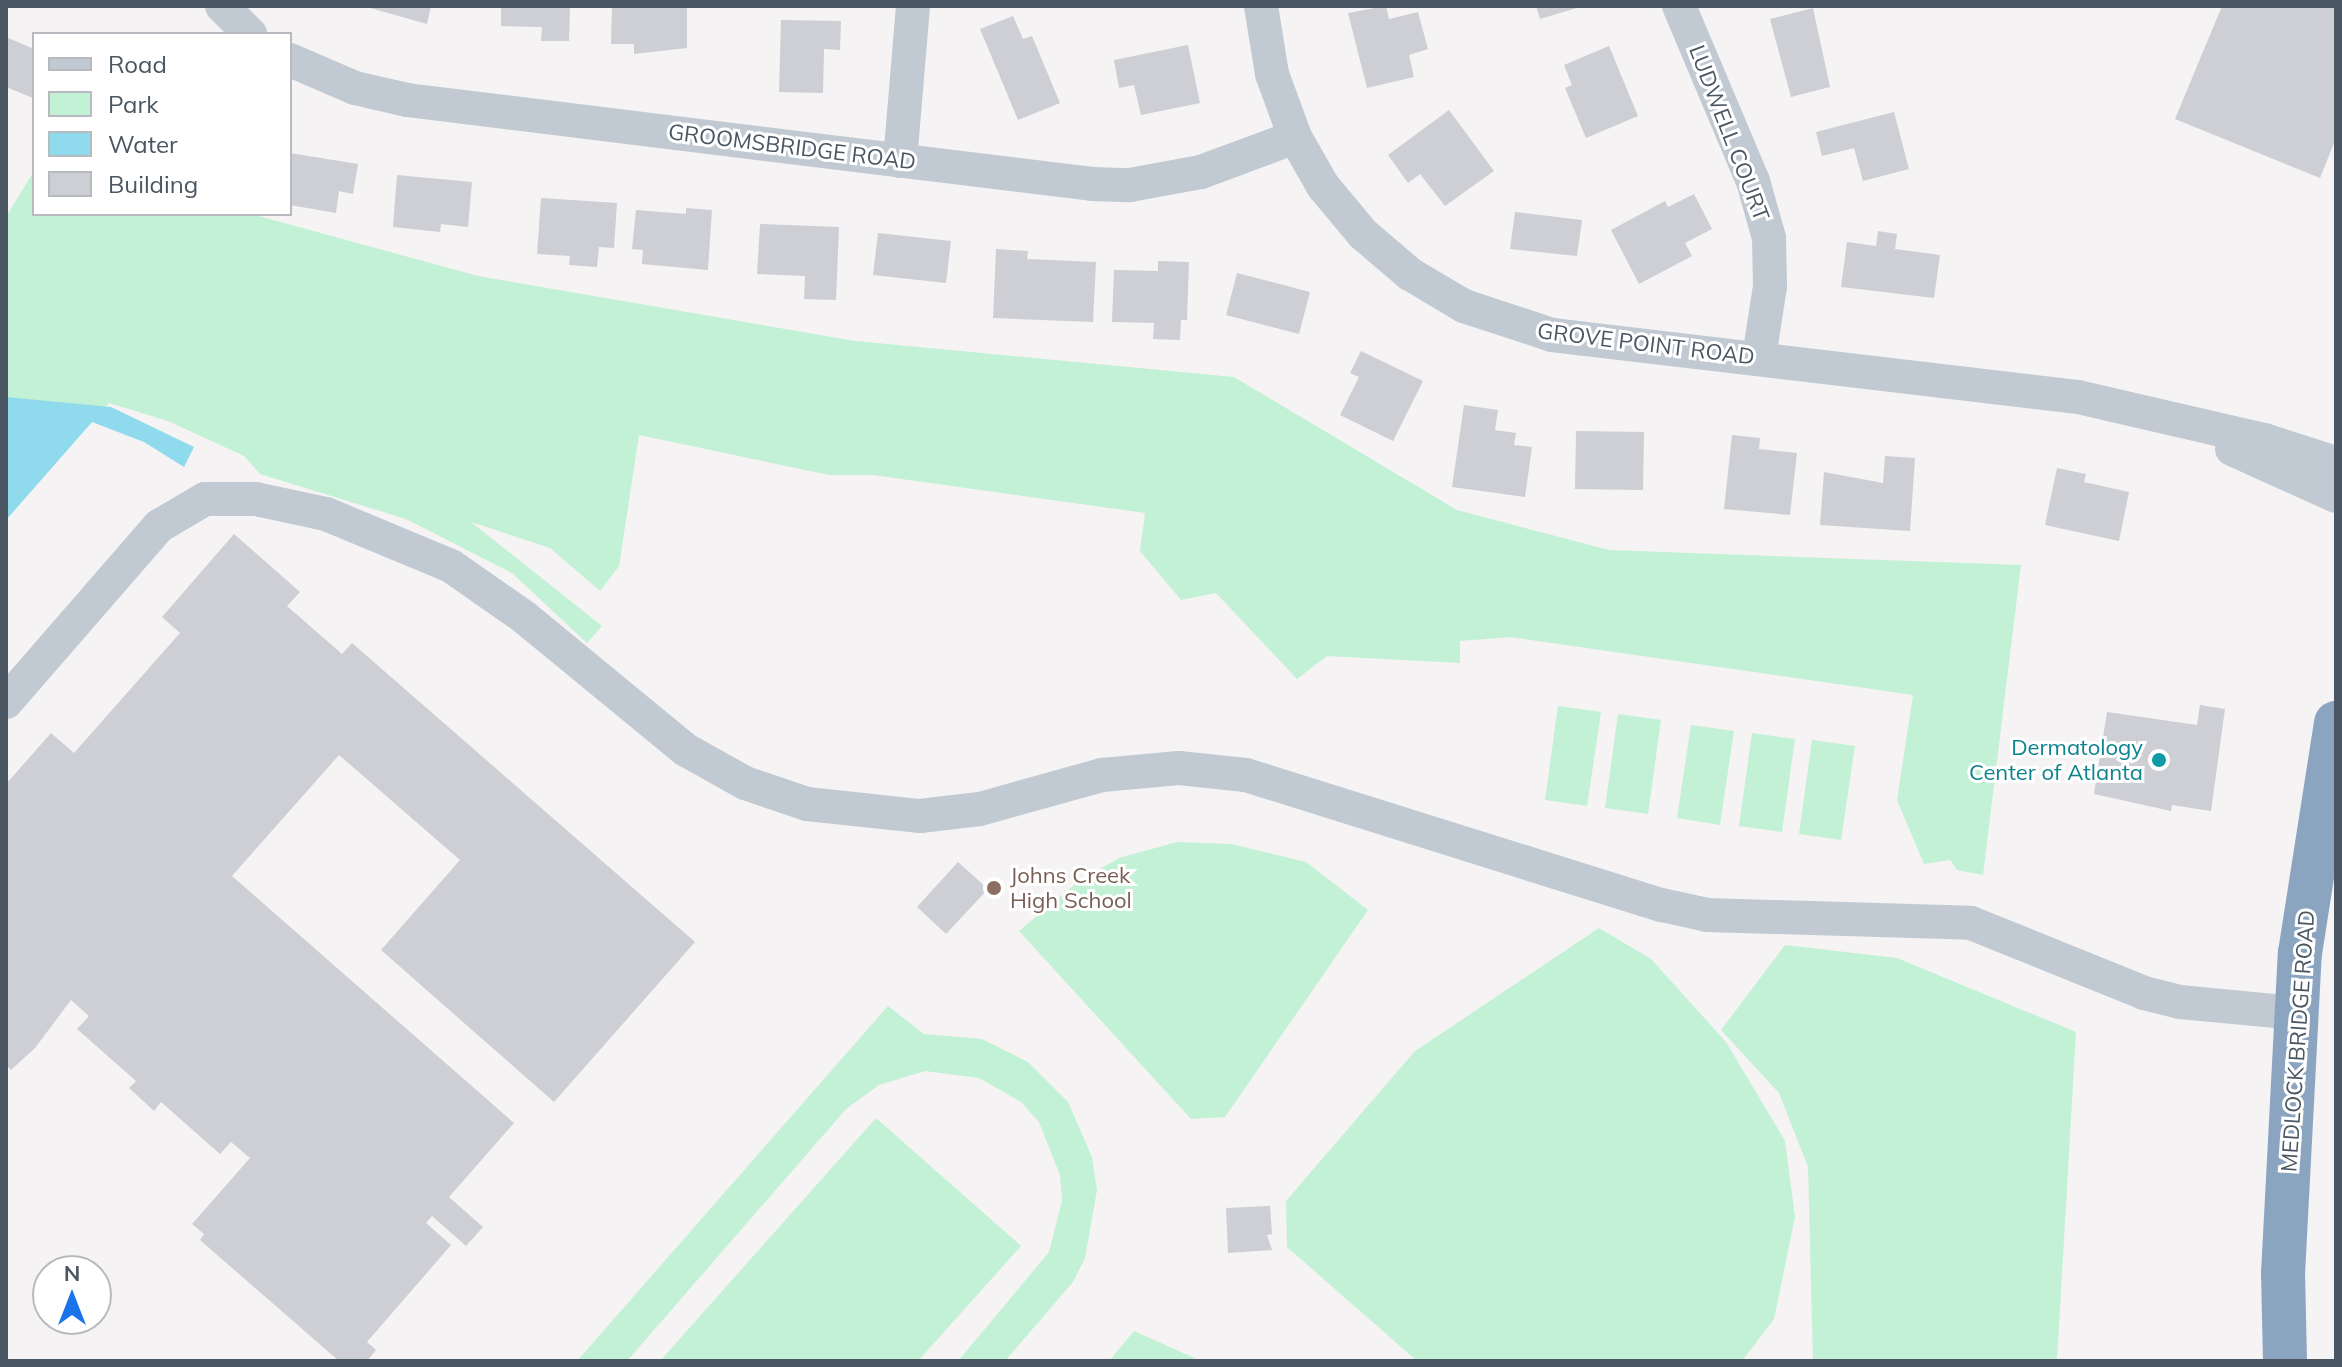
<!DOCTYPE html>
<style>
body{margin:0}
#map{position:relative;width:2342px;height:1367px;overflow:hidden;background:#f5f3f3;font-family:Mulish,sans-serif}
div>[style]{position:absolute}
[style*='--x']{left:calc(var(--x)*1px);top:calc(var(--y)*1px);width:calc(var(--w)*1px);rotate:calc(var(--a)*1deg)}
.green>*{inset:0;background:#c3f1d5}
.water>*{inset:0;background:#90daee}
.building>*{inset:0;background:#cdcfd5}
.minor>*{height:34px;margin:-17px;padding:0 17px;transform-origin:17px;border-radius:17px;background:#c1cad2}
.highway>*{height:44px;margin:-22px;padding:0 22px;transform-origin:22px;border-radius:22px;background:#8ba5c1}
.dots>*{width:22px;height:22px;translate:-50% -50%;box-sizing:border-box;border:4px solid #fff;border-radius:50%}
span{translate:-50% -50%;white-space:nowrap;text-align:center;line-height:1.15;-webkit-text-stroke:6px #fff;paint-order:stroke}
.street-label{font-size:22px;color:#4a5661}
.culture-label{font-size:22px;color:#0d838f}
.right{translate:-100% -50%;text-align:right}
.education-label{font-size:22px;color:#785e54}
.left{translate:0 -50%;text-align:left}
.frame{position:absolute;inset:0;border:8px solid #4a5661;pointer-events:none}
.legend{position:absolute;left:32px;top:32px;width:260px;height:184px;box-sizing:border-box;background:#fff;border:2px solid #b7bbc0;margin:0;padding:10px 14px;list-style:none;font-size:24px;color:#4a5661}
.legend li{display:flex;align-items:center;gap:16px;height:40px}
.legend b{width:40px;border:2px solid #b7bbc0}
.north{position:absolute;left:32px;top:1255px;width:80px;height:80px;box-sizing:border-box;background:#fff;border:2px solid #b7bbc0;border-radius:50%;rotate:0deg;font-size:22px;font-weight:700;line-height:32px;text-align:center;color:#4a5661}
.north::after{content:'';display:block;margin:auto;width:28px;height:36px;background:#1a73e8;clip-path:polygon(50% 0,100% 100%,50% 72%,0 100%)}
</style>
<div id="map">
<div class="green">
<i style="clip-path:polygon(34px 171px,34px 214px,251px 214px,478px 276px,855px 341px,1234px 377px,1457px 510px,1609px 550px,2021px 565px,1983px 875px,1957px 870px,1950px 860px,1924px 864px,1897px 800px,1913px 695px,1510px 637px,1460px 641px,1460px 663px,1327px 656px,1297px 679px,1216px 593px,1181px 600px,1140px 551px,1145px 513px,873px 475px,829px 475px,639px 435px,619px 566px,600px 591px,550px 548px,471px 522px,602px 626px,587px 643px,512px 573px,406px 519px,260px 474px,244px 456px,168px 421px,109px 403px,6px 519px,6px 217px)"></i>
<i style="clip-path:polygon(1558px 706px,1601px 712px,1587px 806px,1545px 800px)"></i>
<i style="clip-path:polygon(1618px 714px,1661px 720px,1648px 814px,1605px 808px)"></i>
<i style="clip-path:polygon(1691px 725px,1734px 731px,1720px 825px,1677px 818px)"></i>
<i style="clip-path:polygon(1752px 733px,1795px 739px,1782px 832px,1739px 826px)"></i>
<i style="clip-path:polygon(1812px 740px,1855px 746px,1841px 840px,1799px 834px)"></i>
<i style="clip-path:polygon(1177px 842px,1231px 844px,1306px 862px,1368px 910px,1225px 1117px,1191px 1119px,1019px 931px,1079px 881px,1119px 858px)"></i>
<i style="clip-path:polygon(1599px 928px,1651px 959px,1726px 1042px,1785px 1141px,1795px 1217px,1774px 1319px,1742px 1361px,1417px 1361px,1287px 1247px,1286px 1201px,1415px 1051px)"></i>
<i style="clip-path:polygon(1785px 945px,1897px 958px,2076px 1032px,2057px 1361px,1813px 1361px,1808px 1167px,1779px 1093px,1721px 1030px)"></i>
<i style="clip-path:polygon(888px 1006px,924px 1034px,982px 1039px,1028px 1062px,1068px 1102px,1092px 1157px,1097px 1190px,1085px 1258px,1073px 1282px,1005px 1361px,958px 1361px,1049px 1252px,1062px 1201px,1060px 1175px,1039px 1122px,1021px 1102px,979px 1078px,925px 1071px,879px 1085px,846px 1109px,627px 1361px,577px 1361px)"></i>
<i style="clip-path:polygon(876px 1118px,1021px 1246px,918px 1361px,660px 1361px)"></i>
<i style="clip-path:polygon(1134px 1331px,1201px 1361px,1109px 1361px)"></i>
</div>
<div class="water">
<i style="clip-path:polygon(6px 397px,111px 407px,194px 447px,184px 467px,144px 442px,92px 422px,6px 520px)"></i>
</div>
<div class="building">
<i style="clip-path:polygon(363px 6px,431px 6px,427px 24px)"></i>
<i style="clip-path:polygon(501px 6px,570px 6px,569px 41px,541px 41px,542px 27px,501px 26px)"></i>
<i style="clip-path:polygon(612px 6px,687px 6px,687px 48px,634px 54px,634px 44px,611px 44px)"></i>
<i style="clip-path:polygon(1386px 6px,1389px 19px,1418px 12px,1428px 49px,1409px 55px,1414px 77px,1367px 88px,1348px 13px)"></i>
<i style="clip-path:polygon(1536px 6px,1580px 6px,1580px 7px,1540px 19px)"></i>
<i style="clip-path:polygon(2222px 6px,2336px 6px,2336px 138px,2320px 178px,2175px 119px)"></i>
<i style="clip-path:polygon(1813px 8px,1830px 87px,1791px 97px,1770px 19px)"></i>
<i style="clip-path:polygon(1013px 16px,1023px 39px,1032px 36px,1060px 103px,1018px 120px,980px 29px)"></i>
<i style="clip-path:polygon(781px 20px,841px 21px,840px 50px,824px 49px,823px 93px,779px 92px)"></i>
<i style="clip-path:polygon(6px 37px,34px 49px,33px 98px,6px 87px)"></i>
<i style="clip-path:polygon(1188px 45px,1200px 103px,1141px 115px,1134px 85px,1119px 88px,1114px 60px)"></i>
<i style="clip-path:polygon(1609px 46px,1638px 116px,1586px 138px,1565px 88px,1572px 85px,1564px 65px)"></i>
<i style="clip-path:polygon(1449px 110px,1494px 171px,1445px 206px,1420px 174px,1408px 183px,1388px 155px)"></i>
<i style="clip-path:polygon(1894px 112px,1909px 169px,1863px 181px,1854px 148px,1822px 156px,1816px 132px)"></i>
<i style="clip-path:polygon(290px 153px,358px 164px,353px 194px,339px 191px,336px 213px,290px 205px)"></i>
<i style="clip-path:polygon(397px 175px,472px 182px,468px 227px,441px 224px,440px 232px,393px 227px)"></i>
<i style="clip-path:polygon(1694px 194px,1712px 229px,1685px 243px,1692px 256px,1639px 284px,1611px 230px,1665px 201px,1668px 207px)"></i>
<i style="clip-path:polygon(541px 198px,617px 203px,614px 248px,599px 247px,597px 267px,569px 265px,570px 256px,537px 254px)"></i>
<i style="clip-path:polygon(686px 208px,712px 210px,708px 270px,642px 264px,643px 250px,632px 249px,636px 210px,686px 214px)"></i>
<i style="clip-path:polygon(1515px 212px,1582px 220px,1577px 256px,1510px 249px)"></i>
<i style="clip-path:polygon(760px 224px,839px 227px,836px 300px,804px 299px,805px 276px,757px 274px)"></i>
<i style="clip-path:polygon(1878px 231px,1897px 234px,1895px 249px,1940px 255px,1934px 298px,1841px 287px,1847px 242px,1876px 246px)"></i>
<i style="clip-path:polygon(878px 233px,951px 241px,946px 283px,873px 275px)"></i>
<i style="clip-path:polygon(996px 249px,1028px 251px,1027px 259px,1096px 262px,1093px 322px,993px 318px)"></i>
<i style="clip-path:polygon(1158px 261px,1189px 262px,1187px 320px,1181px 320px,1180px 340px,1153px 339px,1154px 323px,1112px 322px,1114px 270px,1158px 271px)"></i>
<i style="clip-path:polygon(1237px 273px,1310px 292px,1299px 334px,1226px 315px)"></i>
<i style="clip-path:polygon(1361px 351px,1423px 381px,1393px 441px,1340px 415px,1359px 377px,1350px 373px)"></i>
<i style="clip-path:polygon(1464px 405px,1498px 410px,1495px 430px,1516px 433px,1514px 445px,1532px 447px,1525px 497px,1452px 487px)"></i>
<i style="clip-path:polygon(1576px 431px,1644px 432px,1643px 490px,1575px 489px)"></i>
<i style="clip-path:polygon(1732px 435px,1760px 438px,1759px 449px,1797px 453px,1790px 515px,1724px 509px)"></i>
<i style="clip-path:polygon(1885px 456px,1915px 458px,1910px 531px,1820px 525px,1824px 472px,1883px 483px)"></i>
<i style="clip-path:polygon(2057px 468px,2086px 474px,2084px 482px,2129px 492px,2119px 541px,2045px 525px)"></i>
<i style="clip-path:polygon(234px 534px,300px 592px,287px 606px,342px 654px,352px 643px,695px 942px,554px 1102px,381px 950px,460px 860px,339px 755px,232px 876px,514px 1123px,449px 1197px,483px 1227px,466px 1246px,432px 1216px,426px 1223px,451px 1245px,367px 1342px,376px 1350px,367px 1361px,339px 1361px,200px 1240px,204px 1234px,192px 1224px,250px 1158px,231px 1142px,220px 1154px,161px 1102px,154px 1111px,129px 1088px,136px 1081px,77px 1029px,89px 1016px,71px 1000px,35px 1048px,11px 1070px,6px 1065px,6px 784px,51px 733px,74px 753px,180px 633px,162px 617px)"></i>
<i style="clip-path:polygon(2200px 705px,2225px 709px,2211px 811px,2172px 805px,2171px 811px,2094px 794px,2107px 712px,2197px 725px)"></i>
<i style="clip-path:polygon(958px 862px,988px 889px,946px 934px,917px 907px)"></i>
<i style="clip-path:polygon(1270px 1206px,1272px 1234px,1267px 1235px,1272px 1250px,1228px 1253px,1226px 1208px)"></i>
</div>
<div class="minor">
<i style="--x:222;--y:6;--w:40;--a:45"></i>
<i style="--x:1261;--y:6;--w:69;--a:80.8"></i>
<i style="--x:1272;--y:74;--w:67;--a:69.9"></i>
<i style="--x:1295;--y:137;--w:56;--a:60.3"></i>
<i style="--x:1323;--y:186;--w:62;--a:50.2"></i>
<i style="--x:1363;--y:234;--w:62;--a:40.4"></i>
<i style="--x:1410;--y:274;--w:63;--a:30.7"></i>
<i style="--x:1464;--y:306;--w:93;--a:18.2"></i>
<i style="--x:1552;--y:335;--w:530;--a:6.72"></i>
<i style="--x:2078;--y:397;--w:191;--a:13"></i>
<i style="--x:2264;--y:440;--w:76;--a:17.7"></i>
<i style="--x:1679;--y:6;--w:190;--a:67.1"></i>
<i style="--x:1753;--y:181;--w:59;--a:74.3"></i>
<i style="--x:1769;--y:238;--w:48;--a:88.8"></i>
<i style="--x:1770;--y:286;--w:73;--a:98.7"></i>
<i style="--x:290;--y:60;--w:71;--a:23.3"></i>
<i style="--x:355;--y:88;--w:53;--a:13"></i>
<i style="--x:407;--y:100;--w:690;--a:6.99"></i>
<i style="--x:1092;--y:184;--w:38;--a:2"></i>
<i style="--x:1130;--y:185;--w:72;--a:-10.4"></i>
<i style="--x:1201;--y:172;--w:100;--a:-20.4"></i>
<i style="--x:900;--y:161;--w:156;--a:-85.2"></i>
<i style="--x:2232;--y:449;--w:114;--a:24.3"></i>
<i style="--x:6;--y:702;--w:233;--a:-49"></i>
<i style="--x:159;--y:526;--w:53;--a:-30.4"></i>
<i style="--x:205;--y:499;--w:51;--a:0"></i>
<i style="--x:256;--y:499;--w:72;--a:12.1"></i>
<i style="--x:326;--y:514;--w:135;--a:22.6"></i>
<i style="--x:451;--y:566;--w:89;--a:34.9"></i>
<i style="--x:524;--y:617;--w:210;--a:39.4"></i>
<i style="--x:686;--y:750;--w:68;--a:29.2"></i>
<i style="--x:745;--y:783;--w:65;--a:18.7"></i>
<i style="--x:807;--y:804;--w:114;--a:6.1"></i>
<i style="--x:920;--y:816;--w:60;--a:-6.7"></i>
<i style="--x:980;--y:809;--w:127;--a:-15.6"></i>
<i style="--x:1102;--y:775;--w:77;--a:-5.2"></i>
<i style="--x:1179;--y:768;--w:67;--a:6"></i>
<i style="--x:1246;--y:775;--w:436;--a:17.4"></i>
<i style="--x:1662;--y:905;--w:46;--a:12.5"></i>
<i style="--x:1707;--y:915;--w:264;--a:1.7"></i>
<i style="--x:1971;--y:923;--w:187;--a:22"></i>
<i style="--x:2144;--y:993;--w:37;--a:14"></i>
<i style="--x:2180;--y:1002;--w:118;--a:5.4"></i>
</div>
<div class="highway">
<i style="--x:2285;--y:1361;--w:87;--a:-91.3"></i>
<i style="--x:2283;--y:1274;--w:321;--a:-87"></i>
<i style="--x:2300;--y:953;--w:233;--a:-81.1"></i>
</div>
<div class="dots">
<i style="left:2159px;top:760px;background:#0f9aa8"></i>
<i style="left:994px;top:888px;background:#8d6e63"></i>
</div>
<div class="street-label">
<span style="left:1729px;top:133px;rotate:69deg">LUDWELL COURT</span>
<span style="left:792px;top:147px;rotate:7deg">GROOMSBRIDGE ROAD</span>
<span style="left:1646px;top:344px;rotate:7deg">GROVE POINT ROAD</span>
<span style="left:2298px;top:1041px;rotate:-86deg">MEDLOCK BRIDGE ROAD</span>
</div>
<div class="culture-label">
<span class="right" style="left:2143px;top:760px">Dermatology<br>Center of Atlanta</span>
</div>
<div class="education-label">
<span class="left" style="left:1010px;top:888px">Johns Creek<br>High School</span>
</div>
<div class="frame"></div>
<ul class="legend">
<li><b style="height:10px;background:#c1cad2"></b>Road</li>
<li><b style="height:22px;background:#c3f1d5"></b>Park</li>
<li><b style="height:22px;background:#90daee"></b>Water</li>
<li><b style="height:22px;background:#cdcfd5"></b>Building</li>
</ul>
<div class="north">N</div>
</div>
